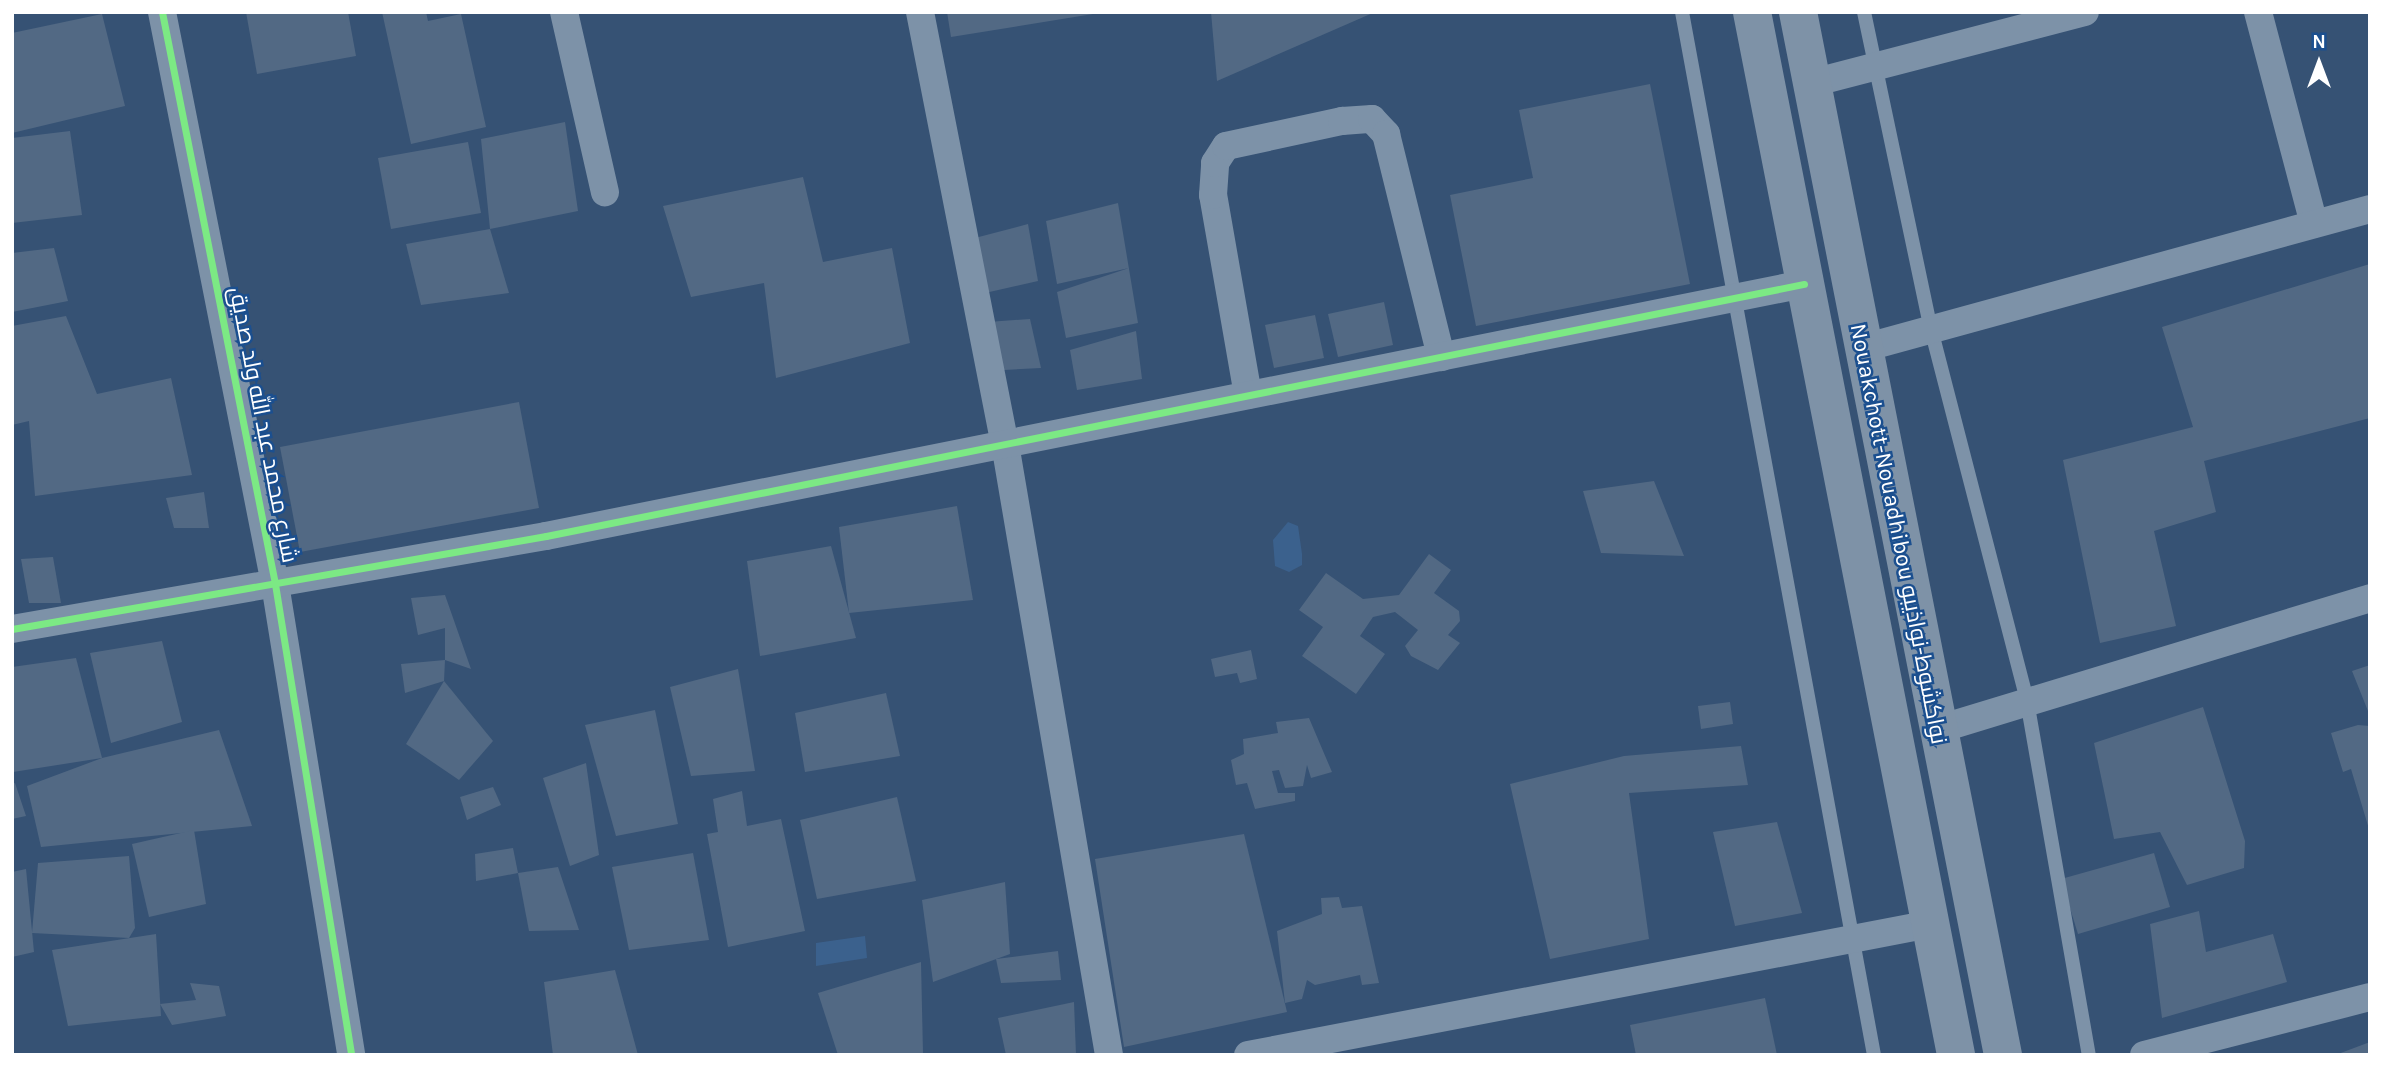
<!DOCTYPE html>
<meta charset="utf-8">
<style>
body{margin:0}
#map{position:relative;width:2382px;height:1067px;overflow:hidden;background:#365274;font-family:Karla,Cairo,sans-serif}
div>[style]{position:absolute}
[style*='--x']{left:calc(var(--x)*1px);top:calc(var(--y)*1px);width:calc(var(--w)*1px);rotate:calc(var(--a)*1deg)}
.water>*{inset:0;background:#3b618d}
.building>*{inset:0;background:#526984}
.lane>*{height:14px;margin:-7px;padding:0 7px;transform-origin:7px;border-radius:7px;background:#7d92a8}
.street>*{height:28px;margin:-14px;padding:0 14px;transform-origin:14px;border-radius:14px;background:#7d92a8}
.highway>*{height:38px;margin:-19px;padding:0 19px;transform-origin:19px;border-radius:19px;background:#7e92a7}
.cycleway>*{height:7px;margin:-3.5px;padding:0 3.5px;transform-origin:3.5px;border-radius:3.5px;background:#7ce984}
span{translate:-50% -50%;white-space:nowrap;text-align:center;line-height:1.15;-webkit-text-stroke:5px #1b4f8f;paint-order:stroke}
.street-label{font-size:23px;color:#fff}
.frame{position:absolute;inset:0;border:14px solid #fff;pointer-events:none}
.north{position:absolute;left:2284px;top:28px;width:70px;height:70px;-webkit-text-stroke:5px #1b4f8f;paint-order:stroke;rotate:0deg;font-size:19px;font-weight:700;line-height:28px;text-align:center;color:#fff}
.north::after{content:'';display:block;margin:auto;width:24px;height:32px;background:#fff;clip-path:polygon(50% 0,100% 100%,50% 72%,0 100%)}
</style>
<div id="map">
<div class="water">
<i style="clip-path:polygon(1288px 522px,1298px 526px,1302px 554px,1302px 565px,1289px 572px,1275px 566px,1273px 540px)"></i>
<i style="clip-path:polygon(865px 936px,867px 958px,816px 966px,816px 943px)"></i>
</div>
<div class="building">
<i style="clip-path:polygon(246px 12px,348px 12px,356px 56px,257px 74px)"></i>
<i style="clip-path:polygon(382px 12px,426px 12px,428px 21px,461px 14px,486px 127px,411px 144px)"></i>
<i style="clip-path:polygon(947px 12px,1092px 12px,1093px 14px,951px 37px)"></i>
<i style="clip-path:polygon(1211px 12px,1375px 12px,1217px 81px)"></i>
<i style="clip-path:polygon(102px 14px,125px 106px,12px 133px,12px 33px)"></i>
<i style="clip-path:polygon(1650px 84px,1690px 284px,1476px 326px,1450px 195px,1533px 178px,1519px 110px)"></i>
<i style="clip-path:polygon(565px 122px,578px 211px,490px 229px,481px 139px)"></i>
<i style="clip-path:polygon(70px 131px,82px 215px,12px 223px,12px 138px)"></i>
<i style="clip-path:polygon(468px 142px,481px 213px,391px 229px,378px 158px)"></i>
<i style="clip-path:polygon(803px 177px,823px 262px,892px 248px,910px 343px,776px 378px,764px 283px,691px 297px,663px 206px)"></i>
<i style="clip-path:polygon(1118px 203px,1138px 323px,1066px 338px,1057px 292px,1129px 268px,1057px 284px,1046px 221px)"></i>
<i style="clip-path:polygon(1028px 224px,1038px 281px,985px 293px,971px 239px)"></i>
<i style="clip-path:polygon(490px 229px,509px 293px,421px 305px,406px 244px)"></i>
<i style="clip-path:polygon(54px 248px,68px 301px,12px 312px,12px 253px)"></i>
<i style="clip-path:polygon(2370px 264px,2370px 418px,2204px 461px,2216px 512px,2154px 531px,2176px 626px,2100px 643px,2063px 460px,2193px 427px,2162px 327px)"></i>
<i style="clip-path:polygon(1384px 302px,1393px 345px,1338px 357px,1328px 314px)"></i>
<i style="clip-path:polygon(1315px 315px,1324px 358px,1274px 368px,1265px 325px)"></i>
<i style="clip-path:polygon(66px 316px,97px 394px,171px 378px,192px 475px,35px 496px,29px 421px,12px 425px,12px 326px)"></i>
<i style="clip-path:polygon(1030px 319px,1041px 368px,1004px 370px,988px 322px)"></i>
<i style="clip-path:polygon(1136px 331px,1142px 379px,1077px 390px,1070px 350px)"></i>
<i style="clip-path:polygon(519px 402px,539px 508px,300px 552px,280px 447px)"></i>
<i style="clip-path:polygon(1654px 481px,1684px 556px,1601px 553px,1583px 491px)"></i>
<i style="clip-path:polygon(204px 492px,209px 528px,174px 528px,166px 498px)"></i>
<i style="clip-path:polygon(957px 506px,973px 600px,849px 613px,839px 527px)"></i>
<i style="clip-path:polygon(831px 546px,856px 638px,760px 656px,747px 561px)"></i>
<i style="clip-path:polygon(1429px 554px,1451px 570px,1434px 593px,1459px 611px,1460px 621px,1448px 635px,1460px 643px,1438px 670px,1411px 656px,1405px 646px,1418px 630px,1395px 612px,1373px 617px,1360px 636px,1385px 654px,1356px 694px,1302px 656px,1323px 627px,1299px 610px,1326px 573px,1363px 599px,1399px 595px)"></i>
<i style="clip-path:polygon(53px 557px,61px 603px,29px 603px,21px 559px)"></i>
<i style="clip-path:polygon(445px 595px,471px 669px,445px 660px,445px 628px,418px 635px,411px 598px)"></i>
<i style="clip-path:polygon(162px 641px,182px 722px,111px 743px,90px 653px)"></i>
<i style="clip-path:polygon(1251px 650px,1257px 679px,1240px 683px,1237px 673px,1215px 677px,1211px 659px)"></i>
<i style="clip-path:polygon(76px 658px,102px 758px,13px 772px,12px 667px)"></i>
<i style="clip-path:polygon(445px 660px,444px 681px,405px 693px,401px 664px)"></i>
<i style="clip-path:polygon(2370px 665px,2370px 716px,2352px 671px)"></i>
<i style="clip-path:polygon(738px 669px,755px 771px,691px 776px,670px 687px)"></i>
<i style="clip-path:polygon(444px 681px,493px 741px,459px 780px,406px 744px)"></i>
<i style="clip-path:polygon(886px 693px,900px 756px,805px 772px,795px 713px)"></i>
<i style="clip-path:polygon(1730px 702px,1733px 724px,1701px 729px,1698px 706px)"></i>
<i style="clip-path:polygon(2203px 707px,2245px 841px,2244px 868px,2187px 885px,2160px 832px,2114px 839px,2094px 743px)"></i>
<i style="clip-path:polygon(655px 710px,678px 824px,616px 836px,585px 725px)"></i>
<i style="clip-path:polygon(1309px 718px,1332px 772px,1311px 778px,1307px 765px,1303px 786px,1285px 788px,1279px 770px,1272px 771px,1278px 793px,1295px 793px,1295px 801px,1255px 809px,1247px 783px,1236px 785px,1231px 760px,1244px 754px,1243px 739px,1278px 733px,1276px 722px)"></i>
<i style="clip-path:polygon(2358px 725px,2370px 726px,2369px 829px,2351px 769px,2343px 772px,2331px 733px)"></i>
<i style="clip-path:polygon(219px 730px,252px 826px,41px 847px,27px 786px,102px 758px)"></i>
<i style="clip-path:polygon(1741px 746px,1748px 785px,1629px 793px,1649px 939px,1550px 959px,1510px 784px,1624px 756px)"></i>
<i style="clip-path:polygon(586px 763px,599px 855px,570px 866px,543px 778px)"></i>
<i style="clip-path:polygon(15px 783px,26px 816px,12px 819px,12px 784px)"></i>
<i style="clip-path:polygon(493px 787px,501px 805px,467px 820px,460px 797px)"></i>
<i style="clip-path:polygon(742px 791px,747px 826px,781px 819px,805px 931px,728px 947px,707px 834px,718px 832px,713px 799px)"></i>
<i style="clip-path:polygon(897px 797px,916px 881px,817px 899px,800px 820px)"></i>
<i style="clip-path:polygon(1777px 822px,1802px 913px,1735px 926px,1713px 832px)"></i>
<i style="clip-path:polygon(194px 830px,206px 904px,149px 917px,132px 844px)"></i>
<i style="clip-path:polygon(1244px 834px,1287px 1012px,1124px 1047px,1095px 859px)"></i>
<i style="clip-path:polygon(513px 848px,518px 873px,476px 881px,475px 854px)"></i>
<i style="clip-path:polygon(693px 853px,709px 940px,629px 950px,612px 867px)"></i>
<i style="clip-path:polygon(2154px 853px,2170px 907px,2078px 934px,2061px 879px)"></i>
<i style="clip-path:polygon(129px 856px,135px 928px,129px 938px,32px 933px,38px 863px)"></i>
<i style="clip-path:polygon(558px 867px,579px 930px,529px 931px,518px 873px)"></i>
<i style="clip-path:polygon(26px 869px,34px 952px,12px 957px,12px 872px)"></i>
<i style="clip-path:polygon(1005px 882px,1010px 954px,933px 982px,922px 900px)"></i>
<i style="clip-path:polygon(1339px 897px,1342px 908px,1362px 906px,1379px 983px,1362px 985px,1360px 975px,1315px 985px,1307px 980px,1302px 999px,1285px 1003px,1277px 931px,1322px 914px,1321px 898px)"></i>
<i style="clip-path:polygon(2199px 911px,2206px 952px,2273px 934px,2287px 982px,2162px 1018px,2150px 924px)"></i>
<i style="clip-path:polygon(156px 934px,161px 1016px,68px 1026px,52px 950px)"></i>
<i style="clip-path:polygon(1058px 951px,1061px 980px,1001px 983px,996px 959px)"></i>
<i style="clip-path:polygon(921px 962px,923px 1054px,838px 1055px,818px 993px)"></i>
<i style="clip-path:polygon(615px 970px,638px 1055px,553px 1055px,544px 982px)"></i>
<i style="clip-path:polygon(190px 983px,219px 986px,226px 1016px,172px 1025px,160px 1004px,196px 1000px)"></i>
<i style="clip-path:polygon(1765px 998px,1777px 1055px,1636px 1055px,1630px 1025px)"></i>
<i style="clip-path:polygon(1074px 1002px,1076px 1055px,1006px 1055px,998px 1018px)"></i>
<i style="clip-path:polygon(2370px 1042px,2370px 1055px,2338px 1055px,2338px 1054px)"></i>
</div>
<div class="lane">
<i style="--x:1682;--y:12;--w:1061;--a:79.57"></i>
<i style="--x:1864;--y:12;--w:324;--a:78.1"></i>
<i style="--x:1931;--y:329;--w:384;--a:75.5"></i>
<i style="--x:2027;--y:701;--w:359;--a:80.1"></i>
</div>
<div class="street">
<i style="--x:162;--y:12;--w:583;--a:78.82"></i>
<i style="--x:275;--y:584;--w:477;--a:80.8"></i>
<i style="--x:564;--y:12;--w:185;--a:77.2"></i>
<i style="--x:920;--y:12;--w:440;--a:78.9"></i>
<i style="--x:1005;--y:444;--w:620;--a:80.34"></i>
<i style="--x:2258;--y:12;--w:219;--a:75.2"></i>
<i style="--x:1812;--y:83;--w:282;--a:-14.6"></i>
<i style="--x:1860;--y:349;--w:529;--a:-15.35"></i>
<i style="--x:1248;--y:395;--w:203;--a:-99.9"></i>
<i style="--x:1213;--y:195;--w:32;--a:-86"></i>
<i style="--x:1215;--y:163;--w:20;--a:-57"></i>
<i style="--x:1226;--y:146;--w:119;--a:-12.2"></i>
<i style="--x:1342;--y:121;--w:30;--a:-4"></i>
<i style="--x:1372;--y:119;--w:21;--a:47"></i>
<i style="--x:1386;--y:134;--w:230;--a:76.1"></i>
<i style="--x:12;--y:629;--w:542;--a:-9.88"></i>
<i style="--x:546;--y:536;--w:1283;--a:-11.33"></i>
<i style="--x:1936;--y:730;--w:454;--a:-16.9"></i>
<i style="--x:1248;--y:1055;--w:694;--a:-10.87"></i>
<i style="--x:2144;--y:1055;--w:233;--a:-14.4"></i>
</div>
<div class="highway">
<i style="--x:1752;--y:12;--w:1063;--a:78.93"></i>
<i style="--x:1798;--y:12;--w:1063;--a:78.88"></i>
</div>
<div class="cycleway">
<i style="--x:162;--y:12;--w:583;--a:78.82"></i>
<i style="--x:275;--y:584;--w:477;--a:80.8"></i>
<i style="--x:12;--y:629;--w:542;--a:-9.88"></i>
<i style="--x:546;--y:536;--w:1283;--a:-11.33"></i>
</div>
<div class="street-label">
<span style="left:263px;top:425px;rotate:79deg">شارع محمد عبد الله ولد صديق</span>
<span style="left:1898px;top:534px;rotate:79deg">Nouakchott-Nouadhibou نواكشوط-نواذيبو</span>
</div>
<div class="frame"></div>
<div class="north">N</div>
</div>
